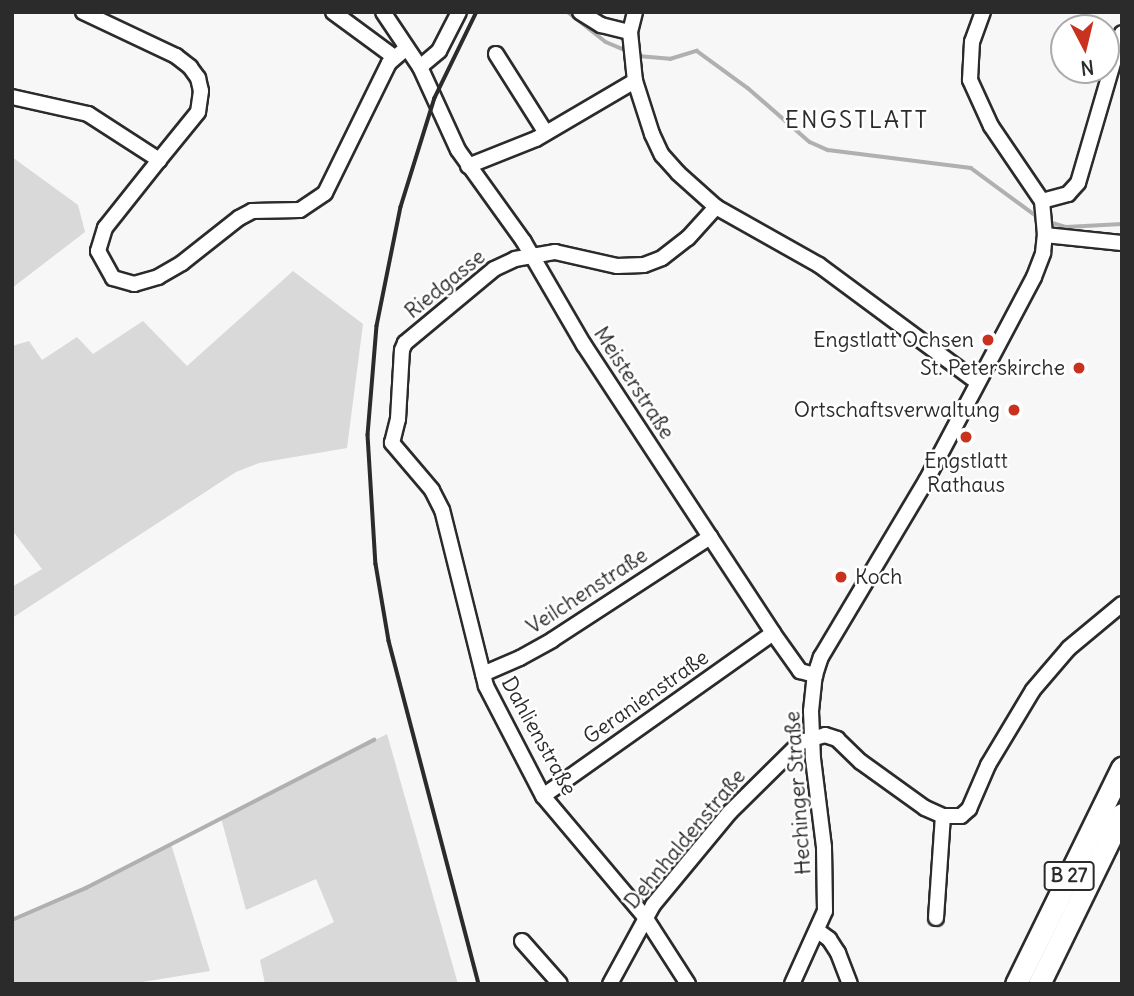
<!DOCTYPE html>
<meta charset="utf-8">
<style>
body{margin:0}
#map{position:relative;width:1134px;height:996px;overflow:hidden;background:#f7f7f7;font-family:Delius,sans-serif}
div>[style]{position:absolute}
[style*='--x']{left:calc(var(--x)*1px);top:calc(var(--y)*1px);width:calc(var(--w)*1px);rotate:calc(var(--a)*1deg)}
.green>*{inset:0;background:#d9d9d9}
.stream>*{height:3.5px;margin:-1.75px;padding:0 1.75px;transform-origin:1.75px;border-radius:1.75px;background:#b0b0b0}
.roads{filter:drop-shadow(2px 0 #2b2b2b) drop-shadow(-2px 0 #2b2b2b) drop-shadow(0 2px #2b2b2b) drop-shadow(0 -2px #2b2b2b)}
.minor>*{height:14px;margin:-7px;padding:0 7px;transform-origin:7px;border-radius:7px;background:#fff}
.highway>*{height:21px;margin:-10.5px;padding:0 10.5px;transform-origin:10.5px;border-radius:10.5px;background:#fff}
.rail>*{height:3.5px;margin:-1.75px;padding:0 1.75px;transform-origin:1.75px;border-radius:1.75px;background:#2b2b2b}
.dots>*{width:19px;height:19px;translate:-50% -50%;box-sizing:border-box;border:4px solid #fff;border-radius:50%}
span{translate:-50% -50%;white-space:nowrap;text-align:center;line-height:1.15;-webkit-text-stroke:5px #fff;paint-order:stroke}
.shield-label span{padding:2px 5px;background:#fff;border:2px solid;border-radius:5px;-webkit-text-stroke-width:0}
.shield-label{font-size:19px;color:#2b2b2b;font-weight:700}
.street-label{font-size:21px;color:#2b2b2b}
.poi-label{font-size:21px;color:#2b2b2b}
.right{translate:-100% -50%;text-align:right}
.left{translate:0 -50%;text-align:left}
.quarter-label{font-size:24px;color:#2b2b2b;letter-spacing:2px}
.frame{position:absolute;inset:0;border:14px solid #2b2b2b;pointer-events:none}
.north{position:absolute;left:1050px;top:14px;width:70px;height:70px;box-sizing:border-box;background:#fff;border:2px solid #aaa;border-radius:50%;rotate:173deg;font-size:19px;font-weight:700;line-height:28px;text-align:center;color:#2b2b2b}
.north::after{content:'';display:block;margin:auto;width:24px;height:32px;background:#c8321e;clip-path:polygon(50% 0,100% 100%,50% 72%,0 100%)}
</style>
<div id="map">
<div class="green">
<i style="clip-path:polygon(12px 157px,78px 205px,85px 232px,12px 288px)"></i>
<i style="clip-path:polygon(293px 271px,363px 324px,347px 448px,259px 463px,236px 472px,12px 618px,12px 587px,42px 569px,12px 530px,12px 346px,29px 341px,42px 360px,77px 337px,93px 354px,143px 321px,187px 366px)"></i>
<i style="clip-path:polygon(387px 734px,458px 984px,265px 984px,260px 960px,334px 922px,316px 879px,246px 910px,221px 818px)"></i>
<i style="clip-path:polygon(171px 844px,210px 971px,130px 984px,12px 984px,12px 920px,86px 888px)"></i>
</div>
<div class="stream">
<i style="--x:568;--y:12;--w:48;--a:38.3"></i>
<i style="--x:606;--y:42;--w:23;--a:23"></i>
<i style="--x:638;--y:56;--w:32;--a:5"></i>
<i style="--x:670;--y:59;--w:28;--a:-17"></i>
<i style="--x:697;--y:51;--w:63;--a:36"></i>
<i style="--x:748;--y:88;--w:82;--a:41.1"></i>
<i style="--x:810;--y:142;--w:20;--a:24"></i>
<i style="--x:828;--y:150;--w:144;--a:7.2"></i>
<i style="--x:971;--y:168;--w:84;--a:36.3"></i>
<i style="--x:1049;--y:222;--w:18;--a:16"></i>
<i style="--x:1066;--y:227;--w:56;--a:-3.1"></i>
<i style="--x:12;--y:920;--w:81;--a:-23.4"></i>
<i style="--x:86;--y:888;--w:324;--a:-27.2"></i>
</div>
<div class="roads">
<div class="minor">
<i style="--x:83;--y:12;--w:103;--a:25.3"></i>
<i style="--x:176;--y:56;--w:18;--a:38"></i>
<i style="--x:190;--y:67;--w:14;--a:54"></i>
<i style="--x:198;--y:78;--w:13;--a:77"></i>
<i style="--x:201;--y:91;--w:21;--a:98"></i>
<i style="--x:198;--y:112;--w:62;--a:129.1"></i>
<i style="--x:333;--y:12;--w:74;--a:36.3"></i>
<i style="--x:383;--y:12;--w:66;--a:56.1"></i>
<i style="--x:420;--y:67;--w:91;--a:65.4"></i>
<i style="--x:458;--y:150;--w:113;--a:54.3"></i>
<i style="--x:524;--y:242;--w:119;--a:59.8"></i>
<i style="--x:584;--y:345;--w:344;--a:56.7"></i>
<i style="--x:773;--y:633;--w:47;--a:54.6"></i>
<i style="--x:800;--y:671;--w:16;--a:15"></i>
<i style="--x:580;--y:12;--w:25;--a:32"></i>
<i style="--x:601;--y:25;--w:30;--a:14"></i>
<i style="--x:635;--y:12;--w:21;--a:104"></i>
<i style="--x:630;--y:32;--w:49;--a:84.2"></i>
<i style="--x:635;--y:81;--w:56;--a:72.2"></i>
<i style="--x:652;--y:134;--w:23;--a:65"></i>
<i style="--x:662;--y:155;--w:24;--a:48"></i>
<i style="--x:678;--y:173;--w:51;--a:41.8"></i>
<i style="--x:716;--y:207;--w:118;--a:29.4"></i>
<i style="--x:819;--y:265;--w:197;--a:36.5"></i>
<i style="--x:496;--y:54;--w:93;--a:57.7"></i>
<i style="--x:420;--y:67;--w:25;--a:-40"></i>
<i style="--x:439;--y:51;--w:44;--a:-62.9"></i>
<i style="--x:12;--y:97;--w:78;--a:12.6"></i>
<i style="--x:88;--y:114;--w:85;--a:32.9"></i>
<i style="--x:159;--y:160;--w:87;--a:128.5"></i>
<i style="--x:105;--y:228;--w:24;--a:107"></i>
<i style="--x:98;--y:251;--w:31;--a:61"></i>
<i style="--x:113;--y:278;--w:22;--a:16"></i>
<i style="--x:134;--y:284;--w:25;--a:-16"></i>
<i style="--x:158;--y:277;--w:28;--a:-30"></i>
<i style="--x:182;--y:263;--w:73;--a:-38.3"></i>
<i style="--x:239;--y:218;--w:15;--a:-28"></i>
<i style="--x:252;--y:211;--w:48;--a:-1.2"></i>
<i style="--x:300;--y:210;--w:30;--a:-34"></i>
<i style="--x:325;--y:193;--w:145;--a:-63.8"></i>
<i style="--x:389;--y:63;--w:23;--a:-41"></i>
<i style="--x:468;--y:166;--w:73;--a:-21.7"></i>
<i style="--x:536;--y:139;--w:115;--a:-30.4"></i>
<i style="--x:1042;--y:201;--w:27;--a:-15"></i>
<i style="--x:1068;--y:194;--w:15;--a:-48"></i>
<i style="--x:1078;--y:183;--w:156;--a:-73.7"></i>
<i style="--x:1045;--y:235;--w:77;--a:5.9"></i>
<i style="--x:483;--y:674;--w:40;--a:-23.4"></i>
<i style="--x:520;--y:658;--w:37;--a:-29"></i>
<i style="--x:552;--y:640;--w:189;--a:-33.1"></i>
<i style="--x:543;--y:796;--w:282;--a:-35.3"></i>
<i style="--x:936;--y:918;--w:102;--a:-86.1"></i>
<i style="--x:818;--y:931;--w:14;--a:36"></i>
<i style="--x:829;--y:939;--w:17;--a:57"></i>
<i style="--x:838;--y:953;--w:33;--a:69"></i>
<i style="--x:522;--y:941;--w:57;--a:48.5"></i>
<i style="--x:610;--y:984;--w:90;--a:-61.4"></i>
<i style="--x:653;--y:905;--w:121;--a:-50.4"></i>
<i style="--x:730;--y:812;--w:100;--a:-44.6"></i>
<i style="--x:801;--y:742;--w:25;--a:-16"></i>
<i style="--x:825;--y:735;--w:13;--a:18"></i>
<i style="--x:837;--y:739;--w:33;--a:44"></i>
<i style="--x:861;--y:762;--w:79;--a:35.7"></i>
<i style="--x:925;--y:808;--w:20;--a:24"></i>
<i style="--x:943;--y:816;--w:18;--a:0"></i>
<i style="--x:961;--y:816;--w:11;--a:-41"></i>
<i style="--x:969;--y:809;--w:48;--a:-66.6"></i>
<i style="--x:988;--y:765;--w:87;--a:-59"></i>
<i style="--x:1033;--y:690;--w:55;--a:-49.4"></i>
<i style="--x:1069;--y:648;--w:69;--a:-39.7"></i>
<i style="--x:688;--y:984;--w:80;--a:-122.7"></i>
<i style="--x:645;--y:917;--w:158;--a:-130.1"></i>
<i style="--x:543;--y:796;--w:124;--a:-117.4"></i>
<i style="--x:486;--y:686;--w:181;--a:-104"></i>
<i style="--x:442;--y:510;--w:22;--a:-117"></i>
<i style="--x:432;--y:490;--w:62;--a:-130.4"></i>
<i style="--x:392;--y:443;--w:25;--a:-76"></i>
<i style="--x:398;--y:419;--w:69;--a:-86.7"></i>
<i style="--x:402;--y:350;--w:8;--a:-67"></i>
<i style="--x:405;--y:343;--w:116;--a:-39.7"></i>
<i style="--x:494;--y:269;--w:23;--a:-25"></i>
<i style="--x:515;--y:259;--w:41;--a:-9.9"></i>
<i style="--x:555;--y:252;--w:64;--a:12.7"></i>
<i style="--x:617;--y:266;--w:27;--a:-2"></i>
<i style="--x:644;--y:265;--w:19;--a:-21"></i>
<i style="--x:662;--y:258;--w:33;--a:-38"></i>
<i style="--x:688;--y:238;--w:42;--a:-47.9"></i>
<i style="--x:792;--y:984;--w:80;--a:-65.7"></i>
<i style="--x:825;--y:911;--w:64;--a:-90.9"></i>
<i style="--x:824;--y:847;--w:89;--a:-97.1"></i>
<i style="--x:813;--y:759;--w:48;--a:-92.4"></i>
<i style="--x:811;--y:711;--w:36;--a:-84"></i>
<i style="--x:815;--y:675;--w:19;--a:-72"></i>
<i style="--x:821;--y:657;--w:205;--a:-59.2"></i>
<i style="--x:926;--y:481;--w:231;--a:-62.1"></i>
<i style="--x:1034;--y:277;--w:26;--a:-69"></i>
<i style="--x:1043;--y:253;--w:18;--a:-84"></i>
<i style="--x:1045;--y:235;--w:34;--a:-95"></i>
<i style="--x:1042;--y:201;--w:91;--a:-124.2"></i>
<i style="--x:991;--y:126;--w:51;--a:-114.5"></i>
<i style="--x:970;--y:80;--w:38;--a:-87"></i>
<i style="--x:972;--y:42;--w:32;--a:-70"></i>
</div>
<div class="highway">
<i style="--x:1016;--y:984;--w:241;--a:-63.9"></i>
<i style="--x:1039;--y:984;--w:189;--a:-64"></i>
</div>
</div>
<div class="rail">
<i style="--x:477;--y:12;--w:96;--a:116"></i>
<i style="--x:435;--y:98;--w:114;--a:107.3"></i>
<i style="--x:401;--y:207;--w:121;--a:101.4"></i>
<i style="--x:377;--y:326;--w:109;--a:94.7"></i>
<i style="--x:368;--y:435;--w:129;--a:86.5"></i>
<i style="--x:376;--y:564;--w:78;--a:80.4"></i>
<i style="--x:389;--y:641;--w:355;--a:75.3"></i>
</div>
<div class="dots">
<i style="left:988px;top:340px;background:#c8321e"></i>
<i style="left:1079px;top:368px;background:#c8321e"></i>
<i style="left:1014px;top:410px;background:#c8321e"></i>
<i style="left:966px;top:437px;background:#c8321e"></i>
<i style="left:841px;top:577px;background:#c8321e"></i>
</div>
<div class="shield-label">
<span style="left:1069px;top:876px">B 27</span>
</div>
<div class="street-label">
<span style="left:445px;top:284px;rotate:-39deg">Riedgasse</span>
<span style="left:634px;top:383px;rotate:57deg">Meisterstraße</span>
<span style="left:587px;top:591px;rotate:-33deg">Veilchenstraße</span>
<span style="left:646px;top:697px;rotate:-35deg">Geranienstraße</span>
<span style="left:539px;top:736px;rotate:61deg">Dahlienstraße</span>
<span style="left:798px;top:793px;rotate:-94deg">Hechinger Straße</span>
<span style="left:685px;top:839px;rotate:-50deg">Dehnhaldenstraße</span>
</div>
<div class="poi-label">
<span class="right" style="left:974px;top:340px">Engstlatt Ochsen</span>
<span class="right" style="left:1065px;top:368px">St. Peterskirche</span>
<span class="right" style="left:1000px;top:410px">Ortschaftsverwaltung</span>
<span style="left:966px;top:473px">Engstlatt<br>Rathaus</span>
<span class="left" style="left:855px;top:577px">Koch</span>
</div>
<div class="quarter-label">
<span style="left:857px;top:120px">ENGSTLATT</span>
</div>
<div class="frame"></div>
<div class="north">N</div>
</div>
